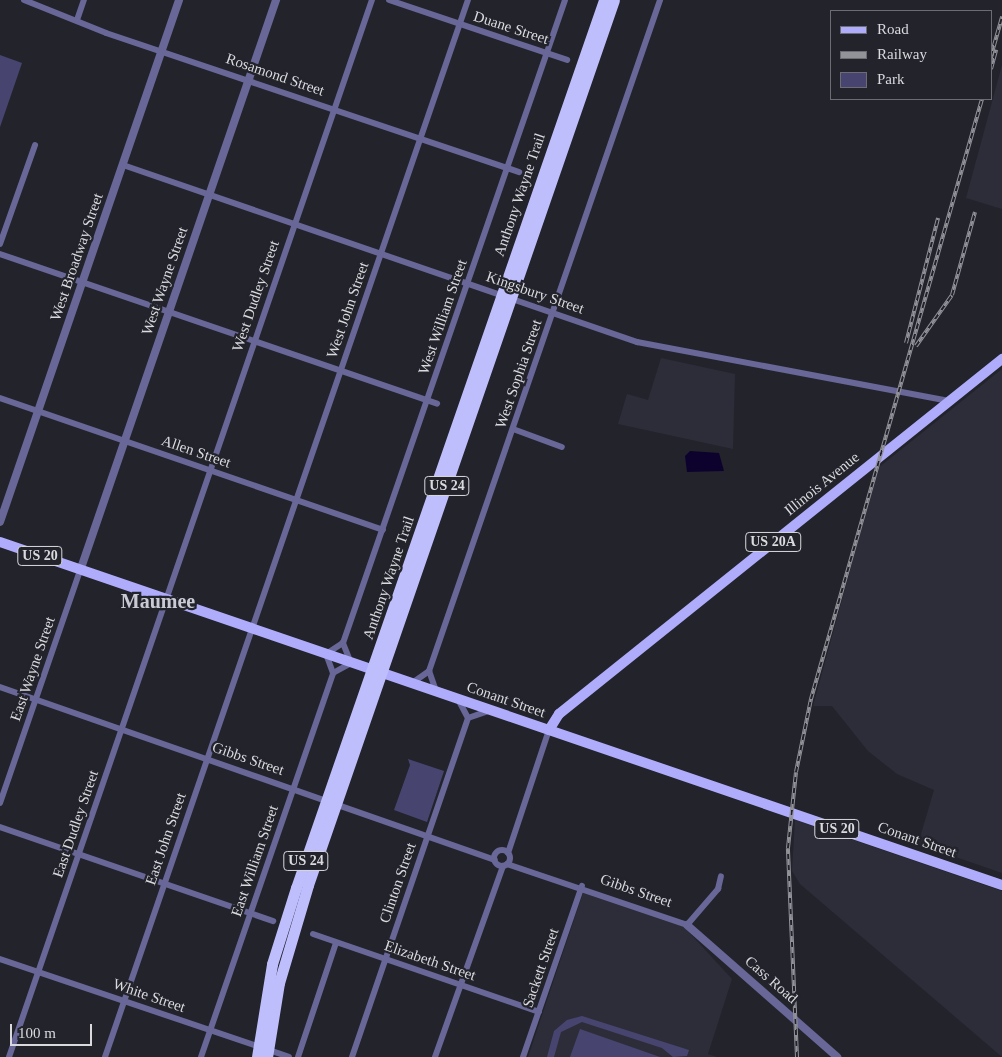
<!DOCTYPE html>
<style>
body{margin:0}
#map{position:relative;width:1002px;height:1057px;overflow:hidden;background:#23232c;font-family:Georgia,serif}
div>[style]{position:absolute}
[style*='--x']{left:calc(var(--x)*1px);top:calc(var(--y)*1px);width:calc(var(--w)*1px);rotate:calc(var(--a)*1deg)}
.built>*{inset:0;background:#2d2d3a}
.green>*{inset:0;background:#474570}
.water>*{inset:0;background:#0d022e}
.minor>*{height:6px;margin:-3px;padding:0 3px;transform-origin:3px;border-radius:3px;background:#686797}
.minor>.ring{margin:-3px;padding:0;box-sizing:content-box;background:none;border:6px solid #686797;border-radius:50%}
.tertiary>*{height:8px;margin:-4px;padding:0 4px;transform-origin:4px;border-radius:4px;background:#686797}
.primary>*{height:10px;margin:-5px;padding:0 5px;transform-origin:5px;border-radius:5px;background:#afacfc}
.trunk>*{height:11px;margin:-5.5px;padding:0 5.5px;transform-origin:5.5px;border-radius:5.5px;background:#bfbefd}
.rail>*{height:4px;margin-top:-2px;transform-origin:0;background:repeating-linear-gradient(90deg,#23232c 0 5.5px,#929299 0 11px);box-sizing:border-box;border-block:1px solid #929299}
span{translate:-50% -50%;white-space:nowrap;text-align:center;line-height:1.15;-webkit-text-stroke:4.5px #23232c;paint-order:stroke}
.shield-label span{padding:1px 4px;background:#23232c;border:1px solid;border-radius:4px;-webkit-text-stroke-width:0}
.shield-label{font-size:14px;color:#d9d9de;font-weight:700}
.street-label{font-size:15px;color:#d9d9de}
.district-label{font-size:20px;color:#cacad5;font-weight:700}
.legend{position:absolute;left:830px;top:10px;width:162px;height:90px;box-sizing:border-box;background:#23232c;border:1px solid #6c6c73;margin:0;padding:6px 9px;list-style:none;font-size:15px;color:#d9d9de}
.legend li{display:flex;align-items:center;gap:10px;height:25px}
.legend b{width:25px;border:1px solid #6c6c73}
.scale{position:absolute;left:10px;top:1024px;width:82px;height:22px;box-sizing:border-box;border:2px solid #d9d9de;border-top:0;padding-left:6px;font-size:15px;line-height:18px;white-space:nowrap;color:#d9d9de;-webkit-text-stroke:4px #23232c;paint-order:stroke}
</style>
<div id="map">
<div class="built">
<i style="clip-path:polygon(1002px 65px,1002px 209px,966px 198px)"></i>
<i style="clip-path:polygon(661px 358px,735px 374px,733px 449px,618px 424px,627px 394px,648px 400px)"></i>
<i style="clip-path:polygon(1002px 369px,1002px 873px,918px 844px,934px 790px,897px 774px,868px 751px,832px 706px,813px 706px,878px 468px)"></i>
<i style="clip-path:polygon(795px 820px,1002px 891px,1002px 1057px,800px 884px,792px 871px)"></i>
<i style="clip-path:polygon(583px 893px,684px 927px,732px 979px,708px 1054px,717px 1057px,528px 1057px)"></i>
</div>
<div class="green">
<i style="clip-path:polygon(0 55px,22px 63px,0 127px)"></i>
<i style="clip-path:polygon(408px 759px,444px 771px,427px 822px,394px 810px,410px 765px)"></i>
<i style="clip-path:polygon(582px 1016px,689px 1050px,687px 1056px,673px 1057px,662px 1048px,582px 1022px,561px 1032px,554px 1057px,547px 1057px,554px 1031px,567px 1020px)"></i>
<i style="clip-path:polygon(580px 1029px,660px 1057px,570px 1057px)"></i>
</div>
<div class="water">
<i style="clip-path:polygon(690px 451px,719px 453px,724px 471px,687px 472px,685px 456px)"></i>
</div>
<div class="minor">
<i style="--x:24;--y:0;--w:88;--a:21.9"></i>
<i style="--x:106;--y:33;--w:436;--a:18.6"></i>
<i style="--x:389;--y:0;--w:188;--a:18.6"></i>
<i style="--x:77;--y:20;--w:21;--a:-71"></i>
<i style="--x:123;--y:165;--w:544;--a:19"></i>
<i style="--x:637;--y:342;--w:319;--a:10.7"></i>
<i style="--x:0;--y:244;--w:105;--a:-70.5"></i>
<i style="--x:0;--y:254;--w:462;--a:18.9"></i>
<i style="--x:0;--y:398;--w:405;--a:19"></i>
<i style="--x:513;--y:429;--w:52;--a:20.2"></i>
<i style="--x:333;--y:673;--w:21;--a:-29"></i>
<i style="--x:351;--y:663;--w:22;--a:-112"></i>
<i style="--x:412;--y:683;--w:21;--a:-35"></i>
<i style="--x:0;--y:687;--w:524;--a:19.26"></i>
<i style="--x:436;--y:691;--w:21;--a:-109"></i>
<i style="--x:429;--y:671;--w:710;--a:-71"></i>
<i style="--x:468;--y:718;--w:21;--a:-19"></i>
<i style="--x:0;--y:803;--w:245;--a:-71"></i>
<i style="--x:0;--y:827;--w:289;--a:19"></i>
<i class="ring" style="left:494px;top:850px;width:10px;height:10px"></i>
<i style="--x:508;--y:853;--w:130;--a:-71.6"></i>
<i style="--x:507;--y:864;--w:190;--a:18.7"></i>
<i style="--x:687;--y:925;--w:48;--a:-49.3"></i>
<i style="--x:718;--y:889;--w:13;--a:-77"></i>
<i style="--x:313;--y:934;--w:239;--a:19"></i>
<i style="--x:0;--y:959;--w:305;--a:18.7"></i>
<i style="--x:9;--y:1057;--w:1118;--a:-71.05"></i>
<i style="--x:105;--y:1057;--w:1118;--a:-71.05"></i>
<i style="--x:201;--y:1057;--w:406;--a:-71"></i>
<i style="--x:333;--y:673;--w:20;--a:-110"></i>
<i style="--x:326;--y:654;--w:20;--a:-33"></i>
<i style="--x:343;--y:643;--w:680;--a:-70.95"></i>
<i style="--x:298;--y:1057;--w:120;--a:-71.6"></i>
<i style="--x:352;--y:1057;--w:358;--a:-71.1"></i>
<i style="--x:468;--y:718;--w:19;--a:-118"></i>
<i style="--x:435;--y:1057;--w:203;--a:-70.4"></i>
<i style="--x:523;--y:1057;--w:181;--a:-71"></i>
</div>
<div class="tertiary">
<i style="--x:0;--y:522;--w:552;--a:-71.07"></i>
<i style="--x:80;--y:571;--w:604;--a:-71.05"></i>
<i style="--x:687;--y:925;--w:200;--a:41.3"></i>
</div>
<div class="primary">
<i style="--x:0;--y:542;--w:1059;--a:18.9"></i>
<i style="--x:549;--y:730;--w:19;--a:-58"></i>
<i style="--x:559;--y:714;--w:568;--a:-38.71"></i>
</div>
<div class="trunk">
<i style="--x:257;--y:1057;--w:94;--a:-80.8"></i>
<i style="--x:272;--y:964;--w:80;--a:-72.5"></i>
<i style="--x:296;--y:888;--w:940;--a:-70.87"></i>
<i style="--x:267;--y:1057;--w:75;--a:-80.8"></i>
<i style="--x:279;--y:983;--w:102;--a:-73.5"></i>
<i style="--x:308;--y:885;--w:936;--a:-70.93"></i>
</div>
<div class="rail">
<i style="--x:991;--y:56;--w:41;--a:-74.2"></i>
<i style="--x:991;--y:69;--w:20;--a:-75"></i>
<i style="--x:906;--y:343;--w:129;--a:-75.6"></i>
<i style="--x:916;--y:346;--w:62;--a:-54.8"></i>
<i style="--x:952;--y:295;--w:86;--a:-74.5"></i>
<i style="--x:797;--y:1057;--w:209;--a:-92.5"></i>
<i style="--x:788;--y:848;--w:76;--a:-84"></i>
<i style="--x:796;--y:772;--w:75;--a:-78.4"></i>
<i style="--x:811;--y:699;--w:624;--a:-74.09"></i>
</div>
<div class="shield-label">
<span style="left:447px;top:486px">US 24</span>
<span style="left:773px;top:542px">US 20A</span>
<span style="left:40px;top:556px">US 20</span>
<span style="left:837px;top:829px">US 20</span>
<span style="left:306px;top:861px">US 24</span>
</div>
<div class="street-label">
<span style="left:511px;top:28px;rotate:18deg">Duane Street</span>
<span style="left:275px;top:75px;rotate:19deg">Rosamond Street</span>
<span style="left:520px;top:195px;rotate:-71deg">Anthony Wayne Trail</span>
<span style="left:77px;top:257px;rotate:-71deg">West Broadway Street</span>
<span style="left:165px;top:281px;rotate:-71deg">West Wayne Street</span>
<span style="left:535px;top:293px;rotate:19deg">Kingsbury Street</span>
<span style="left:256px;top:296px;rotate:-71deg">West Dudley Street</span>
<span style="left:348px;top:310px;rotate:-71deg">West John Street</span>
<span style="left:443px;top:317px;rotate:-71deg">West William Street</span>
<span style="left:519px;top:374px;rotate:-71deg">West Sophia Street</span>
<span style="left:196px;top:452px;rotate:19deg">Allen Street</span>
<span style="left:822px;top:484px;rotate:-39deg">Illinois Avenue</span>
<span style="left:389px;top:578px;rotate:-71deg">Anthony Wayne Trail</span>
<span style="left:33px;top:669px;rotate:-71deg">East Wayne Street</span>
<span style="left:506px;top:700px;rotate:19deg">Conant Street</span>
<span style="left:248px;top:759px;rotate:19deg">Gibbs Street</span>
<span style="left:76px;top:824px;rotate:-71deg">East Dudley Street</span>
<span style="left:166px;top:839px;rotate:-71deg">East John Street</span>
<span style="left:917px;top:840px;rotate:19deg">Conant Street</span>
<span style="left:255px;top:861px;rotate:-71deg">East William Street</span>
<span style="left:398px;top:883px;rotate:-71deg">Clinton Street</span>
<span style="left:636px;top:891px;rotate:19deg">Gibbs Street</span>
<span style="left:430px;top:961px;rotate:19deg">Elizabeth Street</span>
<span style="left:541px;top:968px;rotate:-71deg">Sackett Street</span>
<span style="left:771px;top:980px;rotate:41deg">Cass Road</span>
<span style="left:149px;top:996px;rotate:19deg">White Street</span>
</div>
<div class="district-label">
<span style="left:158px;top:601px">Maumee</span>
</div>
<ul class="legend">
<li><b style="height:6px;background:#afacfc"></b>Road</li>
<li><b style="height:6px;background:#929299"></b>Railway</li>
<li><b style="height:14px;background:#474570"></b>Park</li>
</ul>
<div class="scale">100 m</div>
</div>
